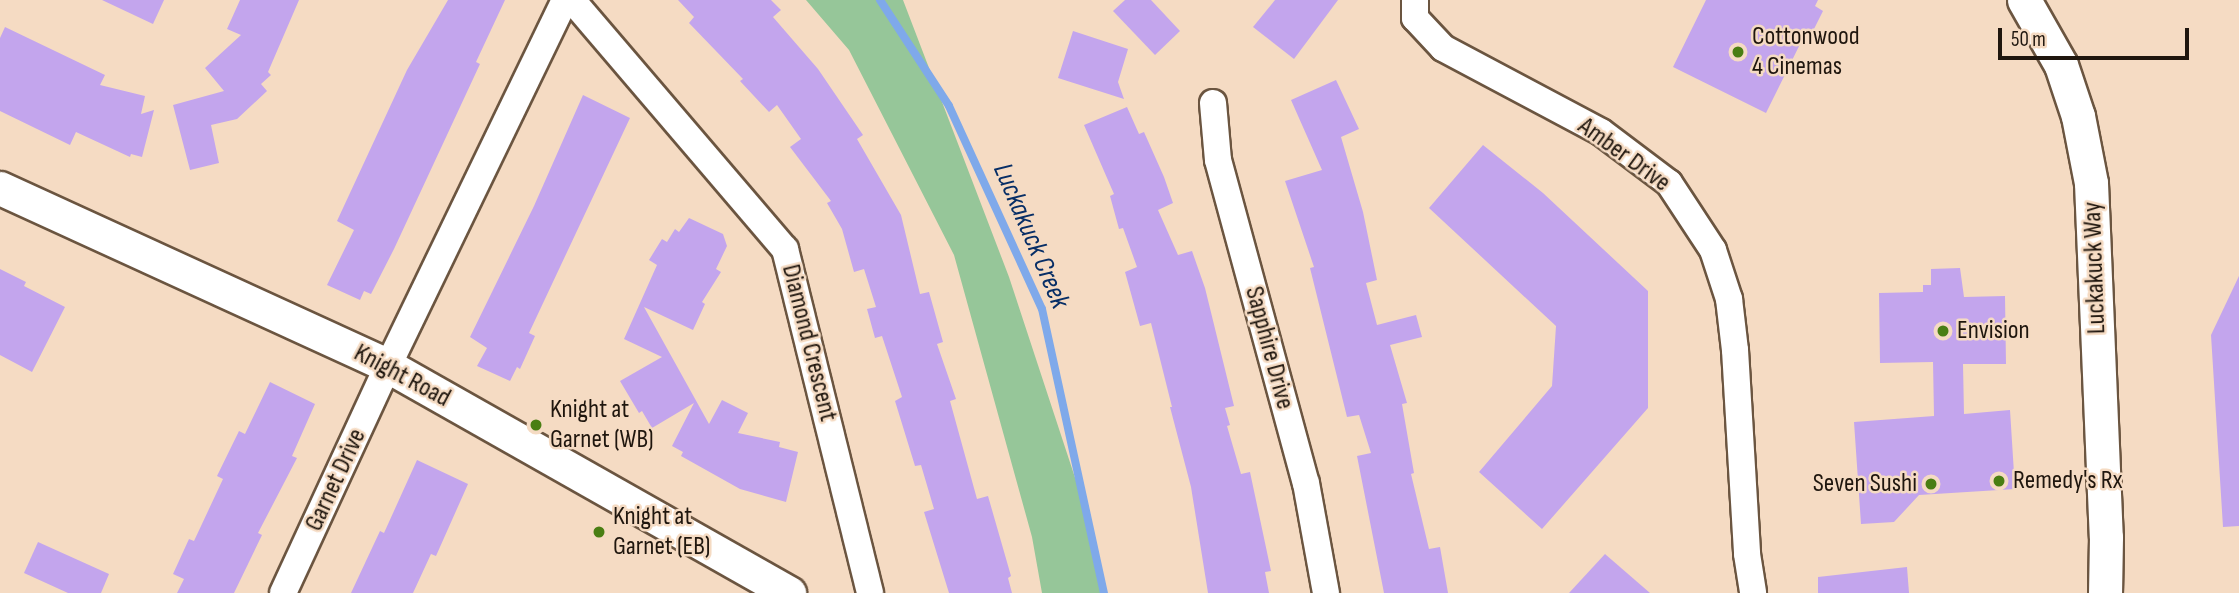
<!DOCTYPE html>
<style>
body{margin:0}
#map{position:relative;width:2239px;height:593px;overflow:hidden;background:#f5dbc3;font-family:"Sofia Sans Condensed",sans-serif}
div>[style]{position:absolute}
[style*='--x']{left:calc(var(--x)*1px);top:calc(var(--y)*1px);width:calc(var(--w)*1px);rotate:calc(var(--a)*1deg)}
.green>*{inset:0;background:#96c699}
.stream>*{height:8px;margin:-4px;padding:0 4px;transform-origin:4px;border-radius:4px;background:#7fa9ea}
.building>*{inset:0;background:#c3a5ed}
.roads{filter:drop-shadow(2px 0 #6b5540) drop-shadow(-2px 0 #6b5540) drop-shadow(0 2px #6b5540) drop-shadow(0 -2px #6b5540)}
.minor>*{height:26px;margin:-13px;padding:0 13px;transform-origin:13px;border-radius:13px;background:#fff}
.tertiary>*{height:33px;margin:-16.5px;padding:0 16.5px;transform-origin:16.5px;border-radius:16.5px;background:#fff}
.dots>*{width:19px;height:19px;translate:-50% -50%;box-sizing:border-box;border:4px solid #f5dbc3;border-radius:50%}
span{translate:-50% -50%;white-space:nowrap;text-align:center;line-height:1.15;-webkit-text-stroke:5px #f5dbc3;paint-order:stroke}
.poi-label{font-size:26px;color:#1f160e}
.left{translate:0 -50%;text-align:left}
.right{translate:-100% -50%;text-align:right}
.street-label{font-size:26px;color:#1f160e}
.water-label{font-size:28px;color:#072e66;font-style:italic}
.scale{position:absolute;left:1998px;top:28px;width:191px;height:32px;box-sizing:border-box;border:4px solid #1f160e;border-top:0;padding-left:9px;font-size:21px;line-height:24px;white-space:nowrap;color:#1f160e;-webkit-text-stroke:5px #f5dbc3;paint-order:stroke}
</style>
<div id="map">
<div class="green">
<i style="clip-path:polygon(806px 0,903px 0,1009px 277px,1085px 508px,1101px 593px,1042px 593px,1032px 537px,954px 255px,849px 50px)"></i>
</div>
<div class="stream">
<i style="--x:880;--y:0;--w:126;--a:56.9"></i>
<i style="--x:949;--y:106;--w:223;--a:65.4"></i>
<i style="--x:1042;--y:309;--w:291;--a:77.7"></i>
</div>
<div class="building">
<i style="clip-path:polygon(102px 0,164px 0,153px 24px)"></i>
<i style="clip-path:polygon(240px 0,299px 0,268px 72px,271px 75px,261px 84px,267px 91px,237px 119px,211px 125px,219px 163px,190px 170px,173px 105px,224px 91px,205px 68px,241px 35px,227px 29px)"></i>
<i style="clip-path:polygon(448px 0,505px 0,476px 62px,480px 64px,394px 249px,371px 294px,364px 291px,360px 300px,327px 285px,354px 230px,337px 221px,407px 70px)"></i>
<i style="clip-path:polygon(678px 0,771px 0,781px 10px,773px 17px,818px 69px,863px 135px,857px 139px,901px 215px,920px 294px,929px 292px,943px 342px,937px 344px,956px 399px,950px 401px,977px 499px,988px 496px,1011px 576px,1008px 578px,1012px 593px,949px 593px,924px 512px,934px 509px,921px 465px,915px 466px,895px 401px,902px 397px,882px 336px,875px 338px,867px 309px,876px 307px,864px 269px,854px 272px,842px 229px,827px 203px,831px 201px,790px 147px,801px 139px,777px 105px,769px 112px,740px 81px,743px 79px,689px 23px,694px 17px)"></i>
<i style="clip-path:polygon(1125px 0,1151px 0,1180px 31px,1155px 55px,1113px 11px)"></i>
<i style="clip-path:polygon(1275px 0,1338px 0,1294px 59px,1253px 27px)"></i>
<i style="clip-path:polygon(1706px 0,1818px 0,1815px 6px,1823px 11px,1812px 33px,1807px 30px,1766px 113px,1673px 67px)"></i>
<i style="clip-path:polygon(5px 27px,105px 75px,100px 85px,145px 96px,141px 114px,154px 110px,142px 157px,131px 154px,130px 157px,76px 132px,70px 145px,0 111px,0 38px)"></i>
<i style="clip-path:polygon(1073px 31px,1128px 49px,1118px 82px,1124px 99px,1058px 78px)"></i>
<i style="clip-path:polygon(1336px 80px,1359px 129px,1341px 137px,1363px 212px,1377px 280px,1366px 283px,1377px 325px,1416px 315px,1422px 337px,1390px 345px,1407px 403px,1402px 404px,1414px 473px,1411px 474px,1429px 549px,1440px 547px,1448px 593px,1384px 593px,1357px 456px,1371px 453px,1359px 415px,1347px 417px,1310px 268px,1314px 267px,1285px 181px,1322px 170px,1291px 100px)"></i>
<i style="clip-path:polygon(583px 95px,630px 118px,529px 333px,535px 336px,520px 369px,517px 367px,510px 381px,477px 366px,487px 348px,470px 337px,534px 206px)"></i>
<i style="clip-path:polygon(1127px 107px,1139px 134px,1144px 132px,1164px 177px,1173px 203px,1158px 210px,1178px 255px,1192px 251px,1205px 288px,1234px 406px,1225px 408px,1230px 425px,1227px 426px,1241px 474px,1250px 472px,1271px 571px,1265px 572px,1269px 593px,1208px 593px,1191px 487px,1170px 407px,1172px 407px,1151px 323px,1140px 326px,1125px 272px,1137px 267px,1123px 228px,1119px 229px,1110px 196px,1114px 194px,1084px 125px)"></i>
<i style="clip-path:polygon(1483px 145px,1543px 193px,1648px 291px,1648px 408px,1542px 529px,1479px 472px,1552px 386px,1556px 326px,1429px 208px)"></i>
<i style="clip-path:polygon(689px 218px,723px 234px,727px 246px,716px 269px,721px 272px,702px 302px,705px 304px,693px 330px,644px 307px,709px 424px,722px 400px,748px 413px,738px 433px,780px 442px,779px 447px,798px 452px,786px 502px,740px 489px,681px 456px,683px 452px,672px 446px,694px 403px,652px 428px,642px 411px,639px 413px,620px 381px,662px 357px,624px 339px,657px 265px,649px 260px,662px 239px,667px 242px,675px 229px,679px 232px)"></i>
<i style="clip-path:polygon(1960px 268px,1964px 297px,2005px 296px,2006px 364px,1963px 364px,1964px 414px,2010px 410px,2015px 489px,1919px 495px,1894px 522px,1861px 524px,1854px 422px,1934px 416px,1933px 362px,1880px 363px,1879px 293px,1923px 292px,1923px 285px,1931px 285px,1931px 269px)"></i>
<i style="clip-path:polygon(0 269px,26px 282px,24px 286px,65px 307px,32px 372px,0 355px)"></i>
<i style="clip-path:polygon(2239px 276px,2239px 526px,2223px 527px,2211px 335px)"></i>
<i style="clip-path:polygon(270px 382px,315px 404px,292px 456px,297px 458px,258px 533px,262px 535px,234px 593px,177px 593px,184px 579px,173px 574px,189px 539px,194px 541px,223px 479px,217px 476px,239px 431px,245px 434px)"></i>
<i style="clip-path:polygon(417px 460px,468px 484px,436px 556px,431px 554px,413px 593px,351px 593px,380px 531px,384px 533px)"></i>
<i style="clip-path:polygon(38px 542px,109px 574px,101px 593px,68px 593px,24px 573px)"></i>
<i style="clip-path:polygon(1605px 554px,1650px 593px,1569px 593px)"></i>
<i style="clip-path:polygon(1907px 567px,1909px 593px,1818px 593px,1818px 577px)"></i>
</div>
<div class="roads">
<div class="minor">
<i style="--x:572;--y:0;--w:328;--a:49.5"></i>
<i style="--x:785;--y:249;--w:354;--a:76.1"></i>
<i style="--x:1415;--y:0;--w:18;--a:90"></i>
<i style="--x:1415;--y:18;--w:41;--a:47"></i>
<i style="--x:1443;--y:48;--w:179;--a:28"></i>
<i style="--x:1601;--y:132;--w:85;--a:36.9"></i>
<i style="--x:1669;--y:183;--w:80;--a:56.7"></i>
<i style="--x:1713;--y:250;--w:52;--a:71.9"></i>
<i style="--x:1729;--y:299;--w:51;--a:83.3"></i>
<i style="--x:1735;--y:350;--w:204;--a:86.6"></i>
<i style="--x:1747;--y:554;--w:39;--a:81"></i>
<i style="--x:1213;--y:103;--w:57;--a:85"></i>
<i style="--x:1218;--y:160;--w:335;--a:74.8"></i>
<i style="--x:1306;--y:483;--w:112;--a:79.7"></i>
<i style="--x:283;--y:593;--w:250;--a:-65.2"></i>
<i style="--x:388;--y:366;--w:407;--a:-64.2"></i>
</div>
<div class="tertiary">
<i style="--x:2024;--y:0;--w:75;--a:60.4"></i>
<i style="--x:2061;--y:65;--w:54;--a:71.6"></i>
<i style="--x:2078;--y:116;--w:68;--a:79"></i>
<i style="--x:2091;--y:183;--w:354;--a:87.6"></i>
<i style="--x:2106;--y:537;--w:56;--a:91"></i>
<i style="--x:0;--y:188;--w:427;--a:24.6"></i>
<i style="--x:388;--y:366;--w:461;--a:29.5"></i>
</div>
</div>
<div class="dots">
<i style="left:1738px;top:52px;background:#497e13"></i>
<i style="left:1943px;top:331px;background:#497e13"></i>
<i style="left:536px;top:425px;background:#497e13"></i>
<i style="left:1999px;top:481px;background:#497e13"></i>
<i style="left:1931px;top:484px;background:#497e13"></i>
<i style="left:599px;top:532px;background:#497e13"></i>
</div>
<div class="poi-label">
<span class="left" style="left:1752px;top:52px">Cottonwood<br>4 Cinemas</span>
<span class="left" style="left:1957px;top:331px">Envision</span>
<span class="left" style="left:550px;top:425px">Knight at<br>Garnet (WB)</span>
<span class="left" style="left:2013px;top:481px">Remedy's Rx</span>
<span class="right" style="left:1917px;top:484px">Seven Sushi</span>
<span class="left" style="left:613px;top:532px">Knight at<br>Garnet (EB)</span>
</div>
<div class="street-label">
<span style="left:1624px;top:155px;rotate:36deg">Amber Drive</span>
<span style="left:2095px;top:268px;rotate:-92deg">Luckakuck Way</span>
<span style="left:809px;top:343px;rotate:76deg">Diamond Crescent</span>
<span style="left:1269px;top:348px;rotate:75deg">Sapphire Drive</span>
<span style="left:402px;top:376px;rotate:28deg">Knight Road</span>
<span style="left:336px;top:480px;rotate:-65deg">Garnet Drive</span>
</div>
<div class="water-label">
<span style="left:1031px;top:236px;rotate:67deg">Luckakuck Creek</span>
</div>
<div class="scale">50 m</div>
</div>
